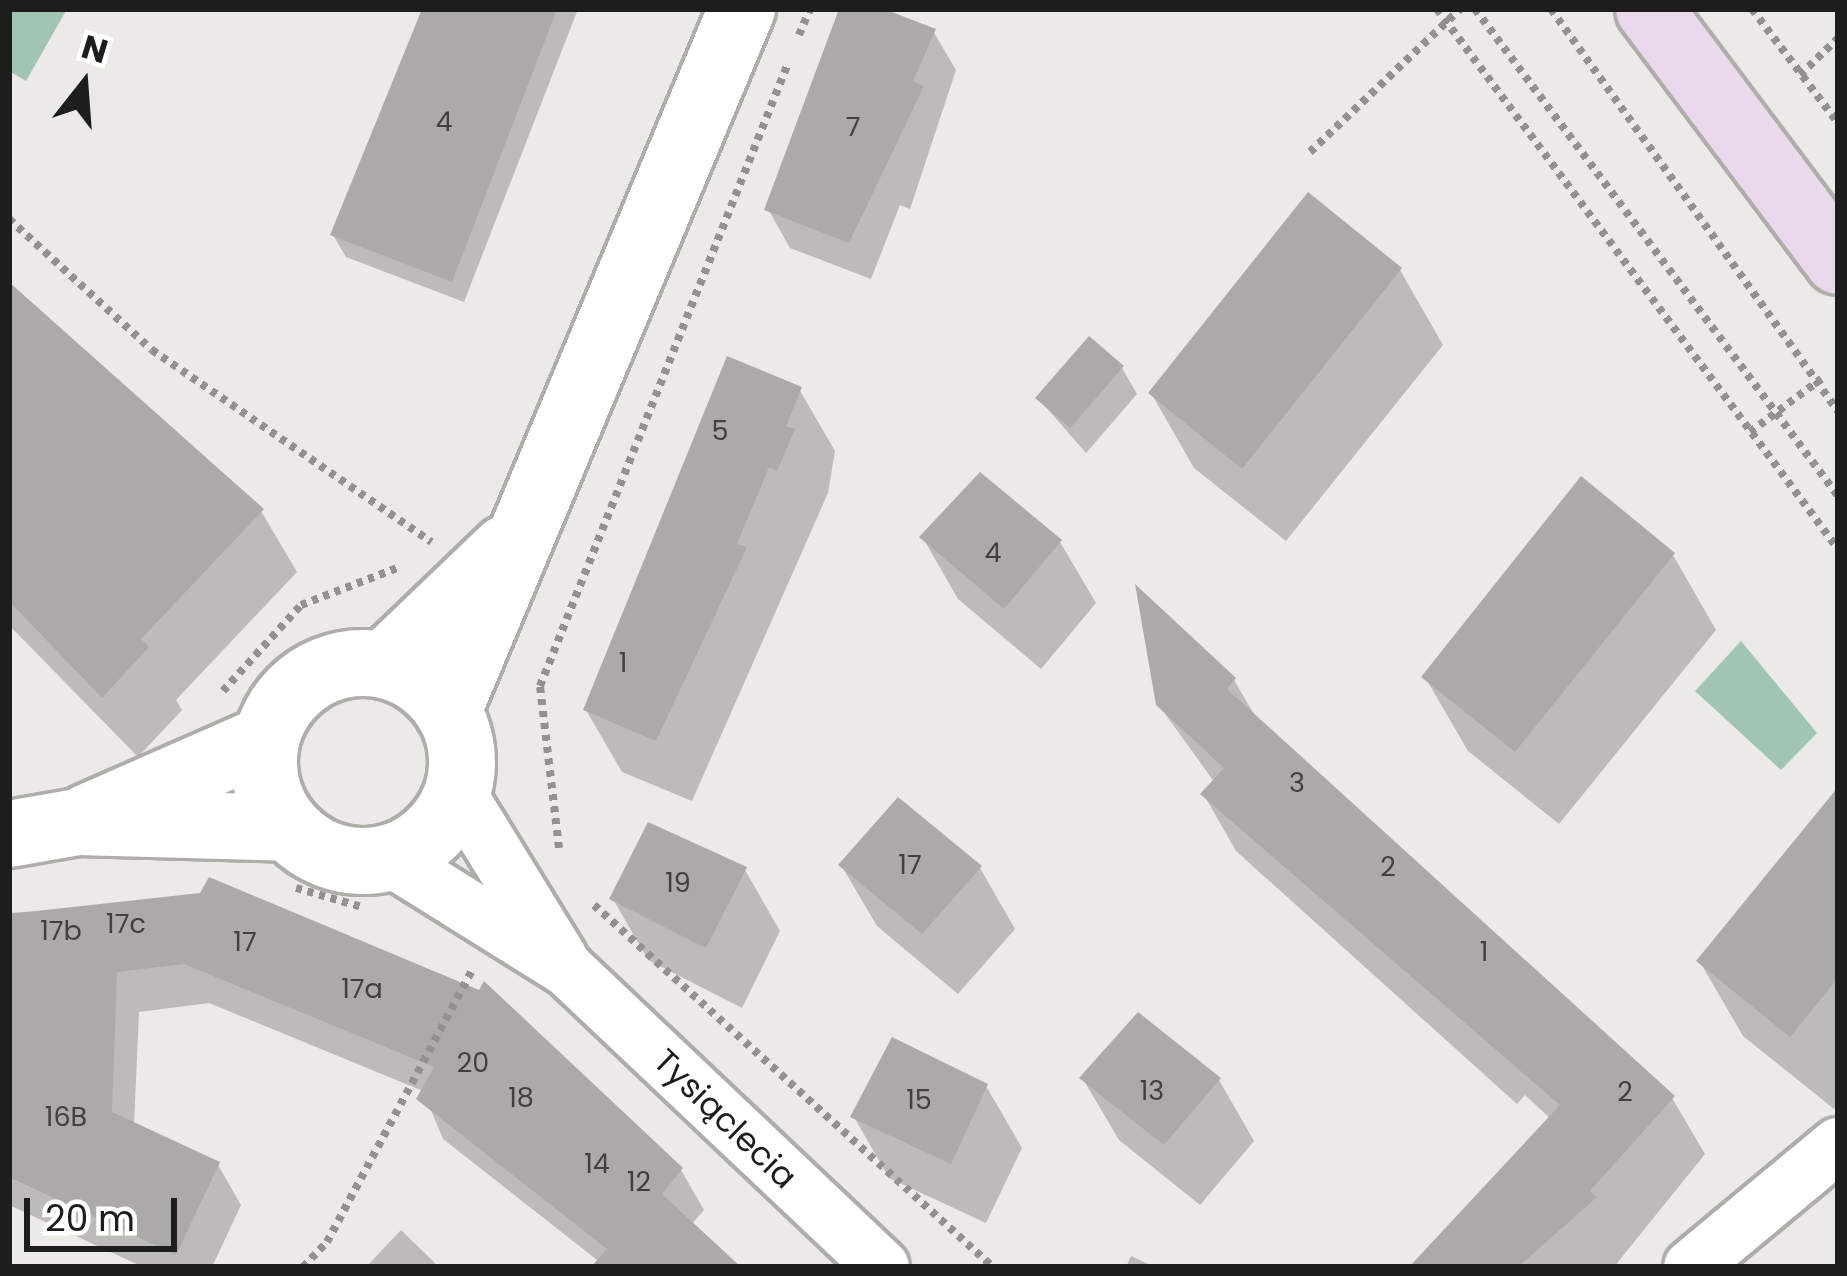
<!DOCTYPE html>
<meta charset="utf-8">
<style>
body{margin:0}
#map{position:relative;width:1847px;height:1276px;overflow:hidden;background:#eceae6;font-family:Poppins,sans-serif}
div>[style]{position:absolute}
[style*='--x']{left:calc(var(--x)*1px);top:calc(var(--y)*1px);width:calc(var(--w)*1px);rotate:calc(var(--a)*1deg)}
.green>*{inset:0;background:#a1c5b2}
.shadow>*{inset:0;background:#0003}
.building>*{inset:0;background:#acaaa7}
.path>*{height:8px;margin-top:-4px;transform-origin:0;background:repeating-linear-gradient(90deg,#93918e 0 6px,transparent 0 12px)}
.roads{filter:drop-shadow(3px 0 #afada9) drop-shadow(-3px 0 #afada9) drop-shadow(0 3px #afada9) drop-shadow(0 -3px #afada9)}
.minor>*{height:54px;margin:-27px;padding:0 27px;transform-origin:27px;border-radius:27px;background:#fff}
.tertiary>*{height:66px;margin:-33px;padding:0 33px;transform-origin:33px;border-radius:33px;background:#fff}
.tertiary>.ring{margin:-33px;padding:0;box-sizing:content-box;background:none;border:66px solid #fff;border-radius:50%}
.secondary>*{height:66px;margin:-33px;padding:0 33px;transform-origin:33px;border-radius:33px;background:#ecd8ed}
span{translate:-50% -50%;white-space:nowrap;text-align:center;line-height:1.15;-webkit-text-stroke:12px #fff;paint-order:stroke}
.number-label{font-size:27px;color:#41403e}
.number-label span{-webkit-text-stroke-width:0}
.street-label{font-size:33px;color:#1d1d1b}
.frame{position:absolute;inset:0;border:12px solid #1d1d1b;pointer-events:none}
.north{position:absolute;left:24px;top:24px;width:120px;height:120px;-webkit-text-stroke:9px #fff;paint-order:stroke;rotate:17deg;font-size:33px;font-weight:700;line-height:48px;text-align:center;color:#1d1d1b}
.north::after{content:'';display:block;margin:auto;width:42px;height:54px;background:#1d1d1b;clip-path:polygon(50% 0,100% 100%,50% 72%,0 100%)}
.scale{position:absolute;left:24px;top:1198px;width:153px;height:54px;box-sizing:border-box;border:6px solid #1d1d1b;border-top:0;padding-left:15px;font-size:36px;line-height:42px;white-space:nowrap;color:#1d1d1b;-webkit-text-stroke:9px #fff;paint-order:stroke}
</style>
<div id="map">
<div class="green">
<i style="clip-path:polygon(9px 9px,67px 9px,26px 81px,9px 71px)"></i>
<i style="clip-path:polygon(1741px 641px,1817px 733px,1781px 770px,1695px 691px)"></i>
</div>
<div class="shadow">
<i style="clip-path:polygon(425px 9px,578px 9px,464px 302px,346px 257px,333px 235px)"></i>
<i style="clip-path:polygon(842px 9px,933px 31px,956px 70px,910px 209px,900px 205px,871px 279px,790px 248px,768px 209px)"></i>
<i style="clip-path:polygon(1400px 270px,1443px 345px,1286px 541px,1194px 468px,1151px 393px)"></i>
<i style="clip-path:polygon(9px 283px,261px 511px,297px 572px,176px 700px,182px 710px,138px 757px,9px 625px)"></i>
<i style="clip-path:polygon(1122px 368px,1137px 394px,1086px 453px,1038px 398px)"></i>
<i style="clip-path:polygon(799px 389px,835px 451px,828px 493px,692px 801px,622px 772px,586px 710px)"></i>
<i style="clip-path:polygon(923px 538px,1060px 542px,1096px 603px,1041px 669px,958px 599px)"></i>
<i style="clip-path:polygon(1673px 555px,1716px 630px,1559px 824px,1468px 751px,1425px 677px)"></i>
<i style="clip-path:polygon(1234px 680px,1258px 721px,1672px 1098px,1705px 1154px,1614px 1267px,1413px 1267px,1551px 1119px,1525px 1095px,1517px 1104px,1236px 851px,1204px 795px,1215px 783px,1158px 704px)"></i>
<i style="clip-path:polygon(1838px 791px,1838px 1104px,1834px 1109px,1743px 1036px,1700px 962px)"></i>
<i style="clip-path:polygon(841px 865px,980px 868px,1015px 929px,958px 994px,877px 926px)"></i>
<i style="clip-path:polygon(745px 870px,780px 931px,742px 1008px,648px 960px,613px 899px)"></i>
<i style="clip-path:polygon(140px 904px,681px 1170px,704px 1210px,691px 1225px,737px 1267px,606px 1267px,443px 1139px,423px 1091px,209px 1003px,139px 1012px,134px 1126px,218px 1165px,241px 1205px,212px 1267px,143px 1267px,9px 1205px,9px 913px)"></i>
<i style="clip-path:polygon(1083px 1079px,1219px 1080px,1254px 1141px,1200px 1205px,1119px 1140px)"></i>
<i style="clip-path:polygon(986px 1086px,1022px 1148px,986px 1223px,889px 1178px,854px 1117px)"></i>
<i style="clip-path:polygon(401px 1230px,434px 1262px,437px 1267px,366px 1267px)"></i>
<i style="clip-path:polygon(1131px 1256px,1155px 1267px,1126px 1267px)"></i>
</div>
<div class="building">
<i style="clip-path:polygon(422px 9px,557px 9px,452px 282px,330px 235px)"></i>
<i style="clip-path:polygon(839px 9px,884px 9px,936px 29px,913px 81px,924px 86px,849px 243px,764px 210px)"></i>
<i style="clip-path:polygon(1308px 192px,1402px 268px,1242px 469px,1148px 393px)"></i>
<i style="clip-path:polygon(9px 282px,264px 509px,141px 639px,149px 647px,102px 698px,9px 601px)"></i>
<i style="clip-path:polygon(1089px 336px,1124px 366px,1070px 428px,1035px 398px)"></i>
<i style="clip-path:polygon(727px 356px,802px 387px,786px 426px,795px 429px,777px 471px,769px 467px,737px 544px,747px 547px,656px 741px,583px 710px)"></i>
<i style="clip-path:polygon(980px 472px,1062px 540px,1004px 609px,919px 537px)"></i>
<i style="clip-path:polygon(1581px 476px,1675px 553px,1515px 752px,1421px 677px)"></i>
<i style="clip-path:polygon(1135px 584px,1236px 678px,1227px 689px,1675px 1096px,1590px 1191px,1597px 1197px,1518px 1267px,1409px 1267px,1560px 1105px,1200px 794px,1224px 768px,1156px 705px)"></i>
<i style="clip-path:polygon(1838px 787px,1838px 978px,1790px 1037px,1696px 961px)"></i>
<i style="clip-path:polygon(898px 797px,982px 866px,922px 934px,838px 865px)"></i>
<i style="clip-path:polygon(648px 822px,747px 867px,706px 948px,609px 899px)"></i>
<i style="clip-path:polygon(209px 877px,479px 990px,484px 981px,683px 1168px,662px 1194px,741px 1267px,591px 1267px,607px 1249px,416px 1099px,434px 1067px,184px 964px,117px 972px,112px 1112px,220px 1162px,176px 1255px,9px 1177px,9px 914px,200px 893px)"></i>
<i style="clip-path:polygon(1138px 1012px,1221px 1078px,1164px 1145px,1079px 1078px)"></i>
<i style="clip-path:polygon(892px 1037px,988px 1084px,951px 1164px,850px 1117px)"></i>
</div>
<div class="path">
<i style="--x:1437;--y:9;--w:673;--a:53.4"></i>
<i style="--x:1475;--y:9;--w:607;--a:53.3"></i>
<i style="--x:1551;--y:9;--w:494;--a:54.5"></i>
<i style="--x:1752;--y:9;--w:143;--a:53"></i>
<i style="--x:799;--y:35;--w:28;--a:-67"></i>
<i style="--x:1800;--y:75;--w:53;--a:-44.2"></i>
<i style="--x:1310;--y:152;--w:207;--a:-43.6"></i>
<i style="--x:9;--y:219;--w:194;--a:42.5"></i>
<i style="--x:152;--y:350;--w:339;--a:34.5"></i>
<i style="--x:1750;--y:432;--w:89;--a:-36.7"></i>
<i style="--x:223;--y:691;--w:116;--a:-47.8"></i>
<i style="--x:301;--y:605;--w:103;--a:-21.1"></i>
<i style="--x:559;--y:848;--w:163;--a:-96.7"></i>
<i style="--x:540;--y:686;--w:667;--a:-68.28"></i>
<i style="--x:296;--y:888;--w:69;--a:16.1"></i>
<i style="--x:594;--y:905;--w:539;--a:42.22"></i>
<i style="--x:303;--y:1267;--w:35;--a:-46"></i>
<i style="--x:327;--y:1242;--w:307;--a:-61.9"></i>
</div>
<div class="roads">
<div class="minor">
<i style="--x:458;--y:792;--w:195;--a:58.4"></i>
<i style="--x:389;--y:858;--w:211;--a:32"></i>
<i style="--x:568;--y:970;--w:432;--a:43.4"></i>
<i style="--x:1691;--y:1267;--w:191;--a:-39.7"></i>
</div>
<div class="tertiary">
<i class="ring" style="left:264px;top:663px;width:132px;height:132px"></i>
<i style="--x:384;--y:665;--w:168;--a:-43.8"></i>
<i style="--x:448;--y:711;--w:761;--a:-67.28"></i>
<i style="--x:86;--y:818;--w:197;--a:-23.7"></i>
<i style="--x:9;--y:834;--w:70;--a:-9.9"></i>
<i style="--x:78;--y:822;--w:210;--a:1.6"></i>
</div>
<div class="secondary">
<i style="--x:1649;--y:9;--w:315;--a:53.1"></i>
</div>
</div>
<div class="number-label">
<span style="left:444px;top:122px">4</span>
<span style="left:853px;top:127px">7</span>
<span style="left:720px;top:431px">5</span>
<span style="left:993px;top:553px">4</span>
<span style="left:623px;top:663px">1</span>
<span style="left:1297px;top:783px">3</span>
<span style="left:910px;top:865px">17</span>
<span style="left:1388px;top:867px">2</span>
<span style="left:678px;top:883px">19</span>
<span style="left:126px;top:924px">17c</span>
<span style="left:61px;top:931px">17b</span>
<span style="left:245px;top:942px">17</span>
<span style="left:1484px;top:952px">1</span>
<span style="left:362px;top:989px">17a</span>
<span style="left:473px;top:1063px">20</span>
<span style="left:1152px;top:1091px">13</span>
<span style="left:1625px;top:1092px">2</span>
<span style="left:521px;top:1098px">18</span>
<span style="left:919px;top:1100px">15</span>
<span style="left:66px;top:1117px">16B</span>
<span style="left:597px;top:1164px">14</span>
<span style="left:639px;top:1182px">12</span>
</div>
<div class="street-label">
<span style="left:725px;top:1119px;rotate:44deg">Tysiąclecia</span>
</div>
<div class="frame"></div>
<div class="north">N</div>
<div class="scale">20 m</div>
</div>
